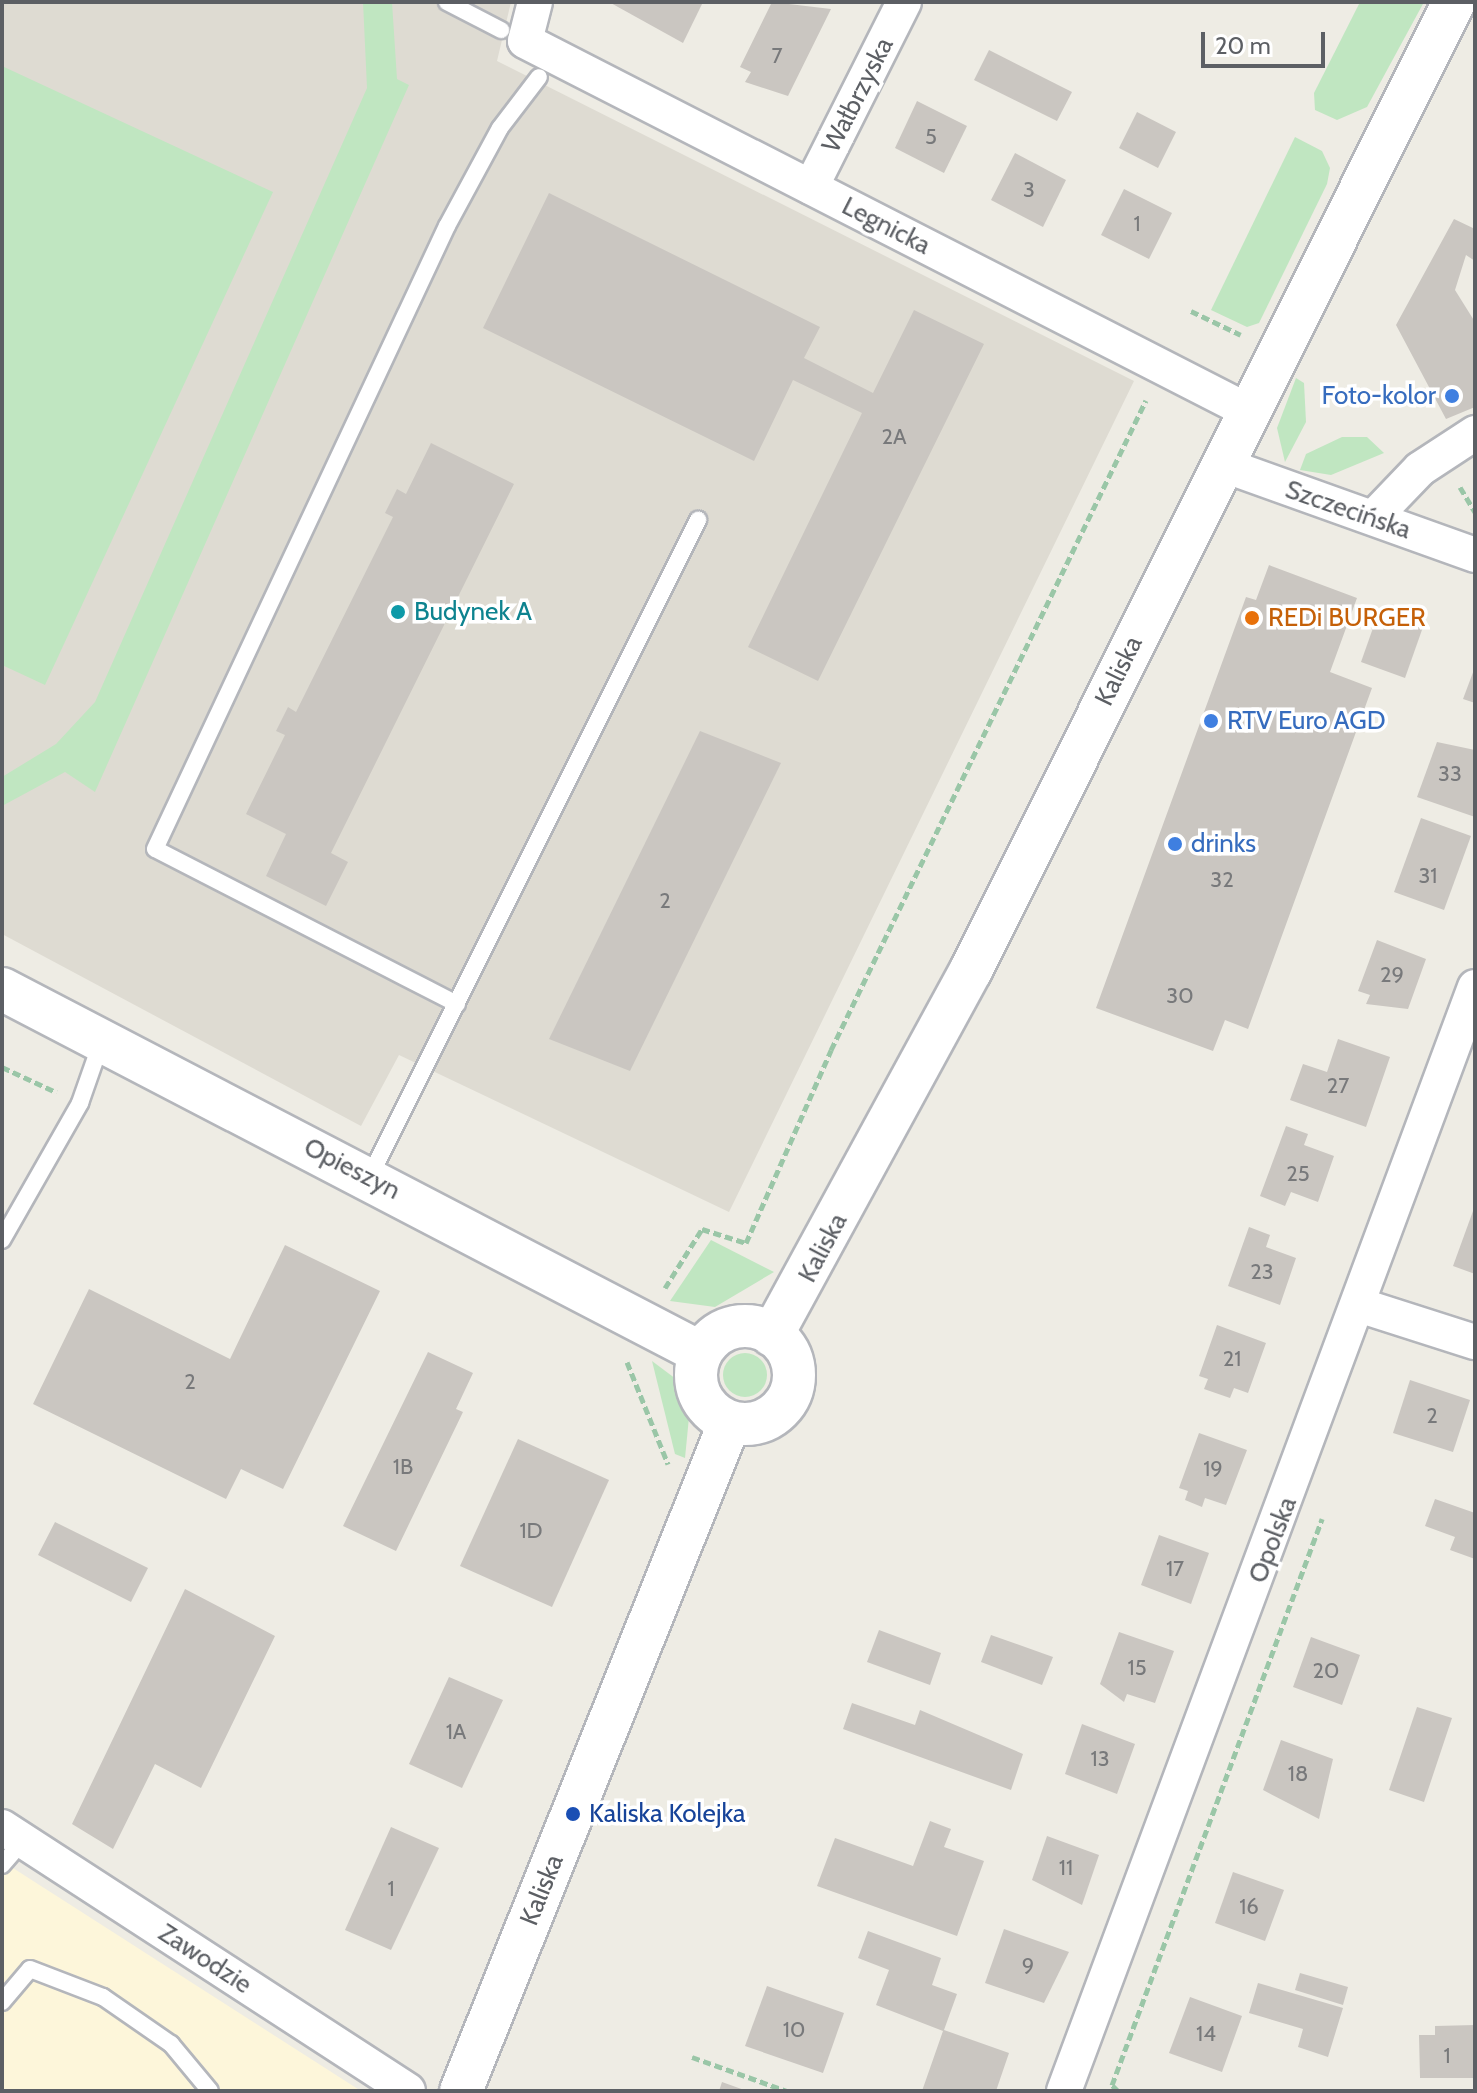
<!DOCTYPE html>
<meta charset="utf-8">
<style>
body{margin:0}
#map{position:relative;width:1477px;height:2093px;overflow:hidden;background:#eeece4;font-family:Cabin,sans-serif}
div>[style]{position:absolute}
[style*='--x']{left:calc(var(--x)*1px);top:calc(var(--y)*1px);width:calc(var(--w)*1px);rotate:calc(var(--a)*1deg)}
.commercial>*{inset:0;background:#fdf6da}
.education>*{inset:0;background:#dedbd2}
.green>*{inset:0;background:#c0e6c1}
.round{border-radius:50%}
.building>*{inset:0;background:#cac6c1}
.path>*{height:5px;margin-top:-2.5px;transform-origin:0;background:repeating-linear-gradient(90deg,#9ac6a7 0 8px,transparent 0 12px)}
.roads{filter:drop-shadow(2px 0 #b4b6bb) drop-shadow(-2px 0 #b4b6bb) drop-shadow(0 2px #b4b6bb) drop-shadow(0 -2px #b4b6bb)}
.service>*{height:16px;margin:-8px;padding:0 8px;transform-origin:8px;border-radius:8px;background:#fff}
.minor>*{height:34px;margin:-17px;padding:0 17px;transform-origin:17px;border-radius:17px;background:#fff}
.tertiary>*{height:42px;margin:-21px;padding:0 21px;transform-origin:21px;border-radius:21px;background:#fff}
.tertiary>.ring{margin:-21px;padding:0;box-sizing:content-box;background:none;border:42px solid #fff;border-radius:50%}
.dots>*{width:22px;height:22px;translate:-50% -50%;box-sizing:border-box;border:4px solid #fff;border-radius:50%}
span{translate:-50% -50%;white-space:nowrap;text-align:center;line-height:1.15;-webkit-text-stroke:7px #fff;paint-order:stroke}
.number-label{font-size:22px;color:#78797b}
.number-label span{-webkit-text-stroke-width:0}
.street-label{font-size:26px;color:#5c5f64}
.shop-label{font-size:26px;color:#366cbe}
.right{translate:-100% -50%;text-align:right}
.left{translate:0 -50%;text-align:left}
.culture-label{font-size:26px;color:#0d838f}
.food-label{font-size:26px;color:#c56008}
.transit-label{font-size:26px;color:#164399}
.frame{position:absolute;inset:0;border:4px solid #5c5f64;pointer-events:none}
.scale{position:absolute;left:1201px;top:32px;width:124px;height:36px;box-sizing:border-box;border:4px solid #5c5f64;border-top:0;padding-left:10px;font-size:24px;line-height:28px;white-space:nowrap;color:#5c5f64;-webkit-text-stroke:6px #fff;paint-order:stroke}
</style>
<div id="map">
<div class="commercial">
<i style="clip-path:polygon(2px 1861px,361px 2091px,2px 2091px)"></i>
</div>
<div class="education">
<i style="clip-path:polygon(2px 2px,511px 2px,497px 61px,1134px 381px,729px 1212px,399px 1055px,361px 1126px,2px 934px)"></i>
</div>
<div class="green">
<i style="clip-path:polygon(363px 2px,392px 2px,397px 79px,409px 85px,95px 792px,65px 772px,2px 806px,2px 777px,56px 744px,95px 702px,367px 88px)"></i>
<i style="clip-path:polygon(1360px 2px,1424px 2px,1367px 107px,1337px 120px,1315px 110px,1314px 93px)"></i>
<i style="clip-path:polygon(2px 66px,273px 192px,45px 685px,2px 665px)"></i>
<i style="clip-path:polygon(1295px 137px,1322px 151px,1330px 168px,1327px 184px,1259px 323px,1247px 327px,1211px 310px)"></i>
<i style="clip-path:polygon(1296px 378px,1304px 383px,1306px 422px,1285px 462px,1277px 428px)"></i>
<i style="clip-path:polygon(1342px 437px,1367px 437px,1384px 453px,1331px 475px,1300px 470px,1306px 454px)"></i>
<i style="clip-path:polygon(711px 1240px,774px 1272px,715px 1307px,670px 1301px)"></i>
<i class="round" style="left:723px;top:1353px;width:44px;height:44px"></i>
<i style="clip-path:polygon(652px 1361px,676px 1379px,690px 1407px,685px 1458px,675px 1454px)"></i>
</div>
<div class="building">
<i style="clip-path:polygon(609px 2px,703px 2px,683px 43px)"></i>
<i style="clip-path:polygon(772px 2px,831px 9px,788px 96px,745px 82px,751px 72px,740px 67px)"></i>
<i style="clip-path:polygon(989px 50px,1072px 92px,1057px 121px,974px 80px)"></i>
<i style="clip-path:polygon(917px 101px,967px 126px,944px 173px,895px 148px)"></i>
<i style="clip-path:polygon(1137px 112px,1176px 132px,1158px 168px,1119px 148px)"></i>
<i style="clip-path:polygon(1015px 153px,1066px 180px,1043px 227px,991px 200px)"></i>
<i style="clip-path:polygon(1124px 189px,1172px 213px,1149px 259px,1101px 235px)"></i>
<i style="clip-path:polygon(549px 193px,820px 327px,804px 358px,873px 393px,914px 310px,984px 344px,818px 681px,748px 647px,862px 413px,793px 380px,754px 461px,483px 328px)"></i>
<i style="clip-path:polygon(1454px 219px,1475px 229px,1475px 261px,1466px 255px,1455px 290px,1475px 322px,1475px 407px,1446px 419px,1396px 325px)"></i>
<i style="clip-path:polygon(431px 443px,514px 484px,331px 853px,348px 862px,326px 906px,266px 876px,286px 834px,246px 814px,285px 735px,276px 731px,288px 707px,296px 712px,393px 517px,385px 513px,397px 489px,406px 494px)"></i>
<i style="clip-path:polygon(1269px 565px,1357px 598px,1330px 672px,1372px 688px,1248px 1029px,1225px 1020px,1213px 1051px,1096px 1008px,1246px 597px,1256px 600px)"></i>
<i style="clip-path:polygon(1379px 611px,1423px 627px,1405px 678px,1361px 662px)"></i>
<i style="clip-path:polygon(1475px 667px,1475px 703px,1463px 699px)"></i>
<i style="clip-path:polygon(700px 731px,781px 763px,630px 1071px,549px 1039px)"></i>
<i style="clip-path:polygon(1437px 742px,1475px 750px,1475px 817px,1417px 797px)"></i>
<i style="clip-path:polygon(1421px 818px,1471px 836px,1444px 910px,1394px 892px)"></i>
<i style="clip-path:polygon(1377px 940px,1426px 959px,1408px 1009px,1366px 1004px,1370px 995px,1358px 991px)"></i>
<i style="clip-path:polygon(1338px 1039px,1390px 1057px,1366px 1127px,1290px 1100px,1303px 1064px,1327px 1072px)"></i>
<i style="clip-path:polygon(1286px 1126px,1308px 1134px,1304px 1145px,1334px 1156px,1318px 1202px,1291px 1192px,1285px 1206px,1260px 1196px)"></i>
<i style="clip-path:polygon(1473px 1211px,1475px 1212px,1475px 1274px,1453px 1266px)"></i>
<i style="clip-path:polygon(1249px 1227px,1270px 1235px,1266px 1247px,1296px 1258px,1280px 1305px,1228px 1286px)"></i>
<i style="clip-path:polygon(285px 1245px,380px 1291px,283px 1489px,241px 1469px,226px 1499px,33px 1404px,89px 1289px,230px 1359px)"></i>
<i style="clip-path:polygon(1217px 1325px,1266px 1343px,1248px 1393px,1234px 1388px,1230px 1398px,1204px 1389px,1208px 1379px,1199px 1376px)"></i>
<i style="clip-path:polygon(428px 1352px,473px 1373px,456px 1409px,463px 1412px,396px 1551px,343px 1526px)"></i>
<i style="clip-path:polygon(1410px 1380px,1470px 1400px,1453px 1452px,1393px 1433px)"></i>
<i style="clip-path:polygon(1199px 1433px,1247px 1450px,1226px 1505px,1205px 1498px,1202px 1507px,1185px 1500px,1188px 1491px,1179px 1488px)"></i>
<i style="clip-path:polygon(518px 1439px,609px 1480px,552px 1607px,460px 1566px)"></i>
<i style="clip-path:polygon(1435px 1499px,1475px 1513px,1475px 1559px,1450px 1550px,1455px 1537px,1425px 1526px)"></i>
<i style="clip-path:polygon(55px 1522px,148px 1568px,131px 1602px,38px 1555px)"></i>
<i style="clip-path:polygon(1159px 1535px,1209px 1553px,1191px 1604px,1141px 1585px)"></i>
<i style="clip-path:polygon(185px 1589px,275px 1636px,201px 1788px,155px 1764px,113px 1849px,72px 1824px)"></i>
<i style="clip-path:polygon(879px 1630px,941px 1653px,930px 1685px,867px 1662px)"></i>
<i style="clip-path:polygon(1119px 1632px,1174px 1651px,1155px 1703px,1127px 1694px,1124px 1702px,1100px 1684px)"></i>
<i style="clip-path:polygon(991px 1635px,1053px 1657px,1042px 1685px,981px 1662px)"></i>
<i style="clip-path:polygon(1311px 1637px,1360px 1655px,1342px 1705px,1293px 1687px)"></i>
<i style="clip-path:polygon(449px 1677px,503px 1700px,462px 1788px,409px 1764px)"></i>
<i style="clip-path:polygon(852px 1703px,915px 1725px,920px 1710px,1023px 1754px,1011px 1790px,843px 1729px)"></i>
<i style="clip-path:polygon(1417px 1707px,1452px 1718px,1424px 1802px,1389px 1790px)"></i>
<i style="clip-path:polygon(1082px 1724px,1135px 1744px,1117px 1794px,1065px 1774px)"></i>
<i style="clip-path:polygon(1281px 1740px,1333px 1759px,1319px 1819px,1263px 1790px)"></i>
<i style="clip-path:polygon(930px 1821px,951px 1829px,944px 1847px,984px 1861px,957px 1936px,817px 1886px,835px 1838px,913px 1866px)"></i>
<i style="clip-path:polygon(391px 1827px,439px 1848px,391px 1950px,345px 1930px)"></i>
<i style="clip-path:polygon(1047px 1836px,1099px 1855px,1082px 1905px,1032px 1880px)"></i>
<i style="clip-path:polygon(1233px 1872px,1284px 1890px,1265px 1941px,1215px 1923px)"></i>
<i style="clip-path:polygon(1004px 1929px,1069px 1952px,1044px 2003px,985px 1983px)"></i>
<i style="clip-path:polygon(868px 1931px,941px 1958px,932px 1985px,957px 1994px,944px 2030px,1009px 2053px,996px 2091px,922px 2091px,943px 2031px,876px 2005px,889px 1970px,858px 1958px)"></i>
<i style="clip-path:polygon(1300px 1973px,1348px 1987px,1343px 2005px,1295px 1990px)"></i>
<i style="clip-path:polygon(1258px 1983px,1343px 2008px,1328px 2057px,1298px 2047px,1303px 2029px,1249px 2013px)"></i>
<i style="clip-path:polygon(767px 1986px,844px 2013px,823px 2073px,745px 2046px)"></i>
<i style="clip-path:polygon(1190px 1997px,1242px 2016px,1222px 2072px,1169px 2053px)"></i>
<i style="clip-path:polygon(1475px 2025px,1475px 2078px,1420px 2078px,1419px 2035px,1435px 2035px,1435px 2026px)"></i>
<i style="clip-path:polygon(722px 2082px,747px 2091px,719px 2091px)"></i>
</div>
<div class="path">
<i style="--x:1191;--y:311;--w:55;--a:25.6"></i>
<i style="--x:1460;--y:487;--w:29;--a:59"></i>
<i style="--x:2;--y:1067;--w:60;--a:24.8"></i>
<i style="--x:665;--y:1288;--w:70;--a:-57.9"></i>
<i style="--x:702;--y:1229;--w:46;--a:17.7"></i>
<i style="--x:746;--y:1243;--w:211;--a:-66.2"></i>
<i style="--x:831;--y:1050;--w:722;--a:-64.14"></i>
<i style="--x:627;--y:1362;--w:110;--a:68.1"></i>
<i style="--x:692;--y:2057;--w:101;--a:19.7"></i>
<i style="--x:1118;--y:2091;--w:8;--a:-135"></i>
<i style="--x:1112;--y:2085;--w:604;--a:-69.64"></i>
</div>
<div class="roads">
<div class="service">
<i style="--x:447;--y:2;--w:61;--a:27.4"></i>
<i style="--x:457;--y:1004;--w:339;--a:-152.8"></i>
<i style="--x:155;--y:849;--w:688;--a:-64.89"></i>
<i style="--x:447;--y:226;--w:111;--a:-61.6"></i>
<i style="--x:500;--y:128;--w:64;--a:-52.6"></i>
<i style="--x:369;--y:1178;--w:736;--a:-63.43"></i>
<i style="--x:2;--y:1240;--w:158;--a:-60.3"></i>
<i style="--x:80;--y:1103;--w:64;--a:-70.7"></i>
<i style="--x:2;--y:1865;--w:32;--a:-49"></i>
<i style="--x:2;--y:2002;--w:43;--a:-49.7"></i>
<i style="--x:30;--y:1969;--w:78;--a:21"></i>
<i style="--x:103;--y:1997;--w:83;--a:34.7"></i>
<i style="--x:171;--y:2044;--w:61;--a:50.3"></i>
</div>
<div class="minor">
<i style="--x:535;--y:2;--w:40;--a:104.4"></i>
<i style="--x:525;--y:41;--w:812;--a:27.1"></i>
<i style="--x:811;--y:187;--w:207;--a:-63.3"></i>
<i style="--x:1221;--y:464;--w:270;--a:19.7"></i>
<i style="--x:1374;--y:517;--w:66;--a:-46.2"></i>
<i style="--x:1420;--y:469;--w:66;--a:-33.2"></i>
<i style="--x:1362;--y:1306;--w:119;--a:17.7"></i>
<i style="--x:2;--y:1827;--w:484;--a:33"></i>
<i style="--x:1064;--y:2091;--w:1178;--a:-69.58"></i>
</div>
<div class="tertiary">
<i style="--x:2;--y:989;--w:788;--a:27.51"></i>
<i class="ring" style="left:696px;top:1326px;width:56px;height:56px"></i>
<i style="--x:772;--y:1335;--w:416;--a:-61.4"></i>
<i style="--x:971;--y:970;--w:1082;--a:-63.48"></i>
<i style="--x:461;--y:2091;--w:721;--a:-68.1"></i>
</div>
</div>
<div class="dots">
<i style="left:1452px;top:396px;background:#3f7fe0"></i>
<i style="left:398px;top:612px;background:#0f9aa8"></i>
<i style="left:1252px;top:618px;background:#e8710a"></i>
<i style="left:1211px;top:721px;background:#3f7fe0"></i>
<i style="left:1175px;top:844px;background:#3f7fe0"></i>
<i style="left:573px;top:1814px;background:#1a4fb4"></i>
</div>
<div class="number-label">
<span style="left:777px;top:56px">7</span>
<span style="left:931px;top:137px">5</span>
<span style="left:1029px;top:190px">3</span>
<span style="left:1137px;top:224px">1</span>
<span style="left:894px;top:437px">2A</span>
<span style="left:1450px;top:774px">33</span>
<span style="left:1428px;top:876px">31</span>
<span style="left:1222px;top:880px">32</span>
<span style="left:665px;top:901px">2</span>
<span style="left:1392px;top:975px">29</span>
<span style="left:1180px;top:996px">30</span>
<span style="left:1338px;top:1086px">27</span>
<span style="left:1298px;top:1174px">25</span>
<span style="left:1262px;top:1272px">23</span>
<span style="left:1232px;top:1359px">21</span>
<span style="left:190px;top:1382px">2</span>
<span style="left:1432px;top:1416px">2</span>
<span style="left:403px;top:1467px">1B</span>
<span style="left:1213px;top:1469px">19</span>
<span style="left:531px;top:1531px">1D</span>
<span style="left:1175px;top:1569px">17</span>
<span style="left:1137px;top:1668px">15</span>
<span style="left:1326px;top:1671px">20</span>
<span style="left:456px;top:1732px">1A</span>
<span style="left:1100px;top:1759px">13</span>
<span style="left:1298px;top:1774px">18</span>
<span style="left:1066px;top:1868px">11</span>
<span style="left:391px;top:1889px">1</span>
<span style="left:1249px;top:1907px">16</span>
<span style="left:1028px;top:1966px">9</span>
<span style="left:794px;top:2030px">10</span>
<span style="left:1206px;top:2034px">14</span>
<span style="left:1447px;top:2056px">1</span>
</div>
<div class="street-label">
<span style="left:858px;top:95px;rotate:-63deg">Wałbrzyska</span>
<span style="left:886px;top:226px;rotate:27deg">Legnicka</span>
<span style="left:1348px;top:510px;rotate:19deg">Szczecińska</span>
<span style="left:1119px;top:671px;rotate:-64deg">Kaliska</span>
<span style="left:352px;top:1169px;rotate:27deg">Opieszyn</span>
<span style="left:823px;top:1248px;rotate:-62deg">Kaliska</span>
<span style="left:1273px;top:1540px;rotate:-69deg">Opolska</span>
<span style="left:542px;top:1890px;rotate:-68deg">Kaliska</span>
<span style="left:205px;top:1959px;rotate:33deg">Zawodzie</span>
</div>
<div class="shop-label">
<span class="right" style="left:1436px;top:396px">Foto-kolor</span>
<span class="left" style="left:1227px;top:721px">RTV Euro AGD</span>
<span class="left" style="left:1191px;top:844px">drinks</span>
</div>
<div class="culture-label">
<span class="left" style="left:414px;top:612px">Budynek A</span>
</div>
<div class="food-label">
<span class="left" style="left:1268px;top:618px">REDi BURGER</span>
</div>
<div class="transit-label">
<span class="left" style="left:589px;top:1814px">Kaliska Kolejka</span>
</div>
<div class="frame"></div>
<div class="scale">20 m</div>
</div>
